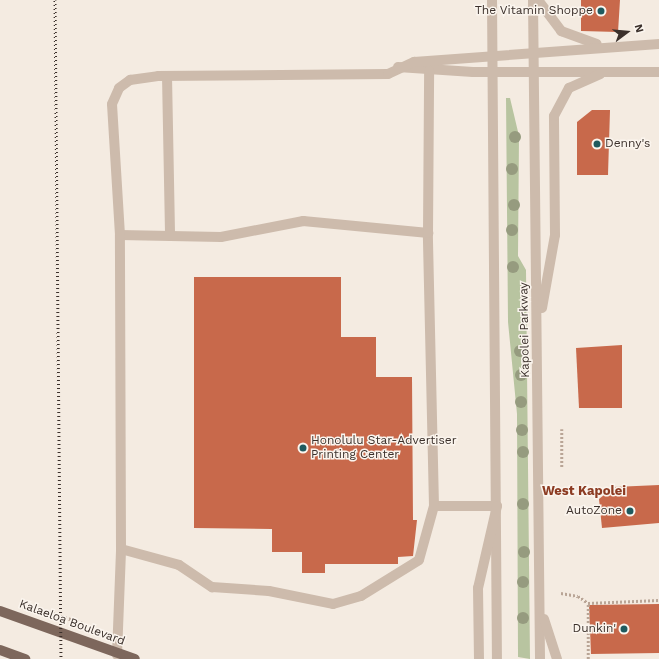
<!DOCTYPE html>
<style>
body{margin:0}
#map{position:relative;width:659px;height:659px;overflow:hidden;background:#f4ebe1;font-family:"Work Sans",sans-serif}
div>[style]{position:absolute}
[style*='--x']{left:calc(var(--x)*1px);top:calc(var(--y)*1px);width:calc(var(--w)*1px);rotate:calc(var(--a)*1deg)}
.green>*{inset:0;background:#b8c4a0}
.building>*{inset:0;background:#c8694b}
.path>*{height:2.5px;margin-top:-1.25px;transform-origin:0;background:repeating-linear-gradient(90deg,#b9a596 0 2px,transparent 0 4px)}
.minor>*{height:10px;margin:-5px;padding:0 5px;transform-origin:5px;border-radius:5px;background:#cdbbac}
.major>*{height:10px;margin:-5px;padding:0 5px;transform-origin:5px;border-radius:5px;background:#7d675c}
.rail>*{height:3px;margin-top:-1.5px;transform-origin:0;background:repeating-linear-gradient(90deg,#3b302b 0 1px,transparent 0 4px)}
.trees>*{width:12px;height:12px;margin:-6px;border-radius:50%;background:#969b7f}
.dots>*{width:11px;height:11px;translate:-50% -50%;box-sizing:border-box;border:2px solid #fbf5ee;border-radius:50%}
span{translate:-50% -50%;white-space:nowrap;text-align:center;line-height:1.15;-webkit-text-stroke:3px #fbf5ee;paint-order:stroke}
.poi-label{font-size:12px;color:#3b302b}
.right{translate:-100% -50%;text-align:right}
.left{translate:0 -50%;text-align:left}
.street-label{font-size:12px;color:#3b302b}
.neighbourhood-label{font-size:13px;color:#8c3b22;font-weight:700}
.north{position:absolute;left:607px;top:12px;width:40px;height:40px;-webkit-text-stroke:3px #fbf5ee;paint-order:stroke;rotate:74deg;font-size:11px;font-weight:700;line-height:16px;text-align:center;color:#3b302b}
.north::after{content:'';display:block;margin:auto;width:14px;height:18px;background:#3b302b;clip-path:polygon(50% 0,100% 100%,50% 72%,0 100%)}
</style>
<div id="map">
<div class="green">
<i style="clip-path:polygon(506px 98px,510px 98px,519px 136px,518px 256px,526px 270px,530px 659px,518px 657px,517px 414px,508px 322px)"></i>
</div>
<div class="building">
<i style="clip-path:polygon(581px 0,620px 0,618px 32px,581px 31px)"></i>
<i style="clip-path:polygon(592px 110px,610px 110px,608px 175px,577px 175px,577px 122px)"></i>
<i style="clip-path:polygon(194px 277px,341px 277px,341px 337px,376px 337px,376px 377px,412px 377px,413px 520px,417px 520px,413px 556px,398px 557px,398px 564px,325px 564px,325px 573px,302px 573px,302px 552px,272px 552px,272px 529px,194px 528px)"></i>
<i style="clip-path:polygon(622px 345px,622px 408px,579px 408px,576px 348px)"></i>
<i style="clip-path:polygon(659px 485px,659px 523px,602px 528px,599px 499px,614px 487px)"></i>
<i style="clip-path:polygon(659px 604px,659px 653px,591px 654px,589px 605px)"></i>
</div>
<div class="path">
<i style="--x:562;--y:429;--w:39;--a:90"></i>
<i style="--x:561;--y:593;--w:17;--a:10"></i>
<i style="--x:578;--y:596;--w:12;--a:35"></i>
<i style="--x:588;--y:603;--w:71;--a:-2.4"></i>
<i style="--x:46;--y:611;--w:38;--a:18"></i>
<i style="--x:588;--y:659;--w:56;--a:-90"></i>
</div>
<div class="minor">
<i style="--x:492;--y:0;--w:659;--a:89.57"></i>
<i style="--x:533;--y:0;--w:659;--a:89.39"></i>
<i style="--x:538;--y:0;--w:39;--a:53"></i>
<i style="--x:561;--y:31;--w:38;--a:20"></i>
<i style="--x:398;--y:67;--w:75;--a:3.8"></i>
<i style="--x:473;--y:72;--w:186;--a:0"></i>
<i style="--x:167;--y:76;--w:160;--a:88.9"></i>
<i style="--x:120;--y:235;--w:101;--a:1.1"></i>
<i style="--x:221;--y:237;--w:84;--a:-11"></i>
<i style="--x:303;--y:221;--w:126;--a:5.5"></i>
<i style="--x:542;--y:308;--w:74;--a:-79.9"></i>
<i style="--x:555;--y:235;--w:119;--a:-90.5"></i>
<i style="--x:554;--y:116;--w:32;--a:-62"></i>
<i style="--x:569;--y:88;--w:34;--a:-24"></i>
<i style="--x:434;--y:506;--w:63;--a:0"></i>
<i style="--x:497;--y:506;--w:84;--a:103"></i>
<i style="--x:478;--y:588;--w:71;--a:89.2"></i>
<i style="--x:121;--y:549;--w:60;--a:15.4"></i>
<i style="--x:179;--y:565;--w:40;--a:34"></i>
<i style="--x:212;--y:587;--w:57;--a:4"></i>
<i style="--x:269;--y:591;--w:65;--a:11.5"></i>
<i style="--x:333;--y:604;--w:29;--a:-16"></i>
<i style="--x:361;--y:596;--w:68;--a:-31.8"></i>
<i style="--x:419;--y:560;--w:56;--a:-74.5"></i>
<i style="--x:434;--y:506;--w:273;--a:-91.3"></i>
<i style="--x:428;--y:233;--w:162;--a:-89.6"></i>
<i style="--x:544;--y:619;--w:42;--a:72"></i>
<i style="--x:117;--y:655;--w:106;--a:-87.8"></i>
<i style="--x:121;--y:549;--w:314;--a:-90.2"></i>
<i style="--x:120;--y:235;--w:131;--a:-93.5"></i>
<i style="--x:112;--y:104;--w:17;--a:-66"></i>
<i style="--x:119;--y:88;--w:14;--a:-36"></i>
<i style="--x:130;--y:80;--w:28;--a:-8"></i>
<i style="--x:158;--y:76;--w:230;--a:-0.5"></i>
<i style="--x:388;--y:74;--w:29;--a:-25"></i>
<i style="--x:414;--y:62;--w:246;--a:-4.2"></i>
</div>
<div class="major">
<i style="--x:0;--y:611;--w:143;--a:19.6"></i>
<i style="--x:0;--y:650;--w:27;--a:20"></i>
</div>
<div class="rail">
<i style="--x:55;--y:0;--w:659;--a:89.48"></i>
</div>
<div class="trees">
<i style="left:515px;top:137px"></i>
<i style="left:512px;top:169px"></i>
<i style="left:514px;top:205px"></i>
<i style="left:512px;top:230px"></i>
<i style="left:513px;top:267px"></i>
<i style="left:520px;top:351px"></i>
<i style="left:521px;top:375px"></i>
<i style="left:521px;top:402px"></i>
<i style="left:522px;top:430px"></i>
<i style="left:523px;top:452px"></i>
<i style="left:523px;top:504px"></i>
<i style="left:524px;top:552px"></i>
<i style="left:523px;top:582px"></i>
<i style="left:523px;top:618px"></i>
</div>
<div class="dots">
<i style="left:601px;top:11px;background:#1f5a5e"></i>
<i style="left:597px;top:144px;background:#1f5a5e"></i>
<i style="left:303px;top:448px;background:#1f5a5e"></i>
<i style="left:630px;top:511px;background:#1f5a5e"></i>
<i style="left:624px;top:629px;background:#1f5a5e"></i>
</div>
<div class="poi-label">
<span class="right" style="left:593px;top:11px">The Vitamin Shoppe</span>
<span class="left" style="left:605px;top:144px">Denny's</span>
<span class="left" style="left:311px;top:448px">Honolulu Star-Advertiser<br>Printing Center</span>
<span class="right" style="left:622px;top:511px">AutoZone</span>
<span class="right" style="left:616px;top:629px">Dunkin'</span>
</div>
<div class="street-label">
<span style="left:525px;top:330px;rotate:-91deg">Kapolei Parkway</span>
<span style="left:72px;top:623px;rotate:20deg">Kalaeloa Boulevard</span>
</div>
<div class="neighbourhood-label">
<span style="left:584px;top:491px">West Kapolei</span>
</div>
<div class="north">N</div>
</div>
